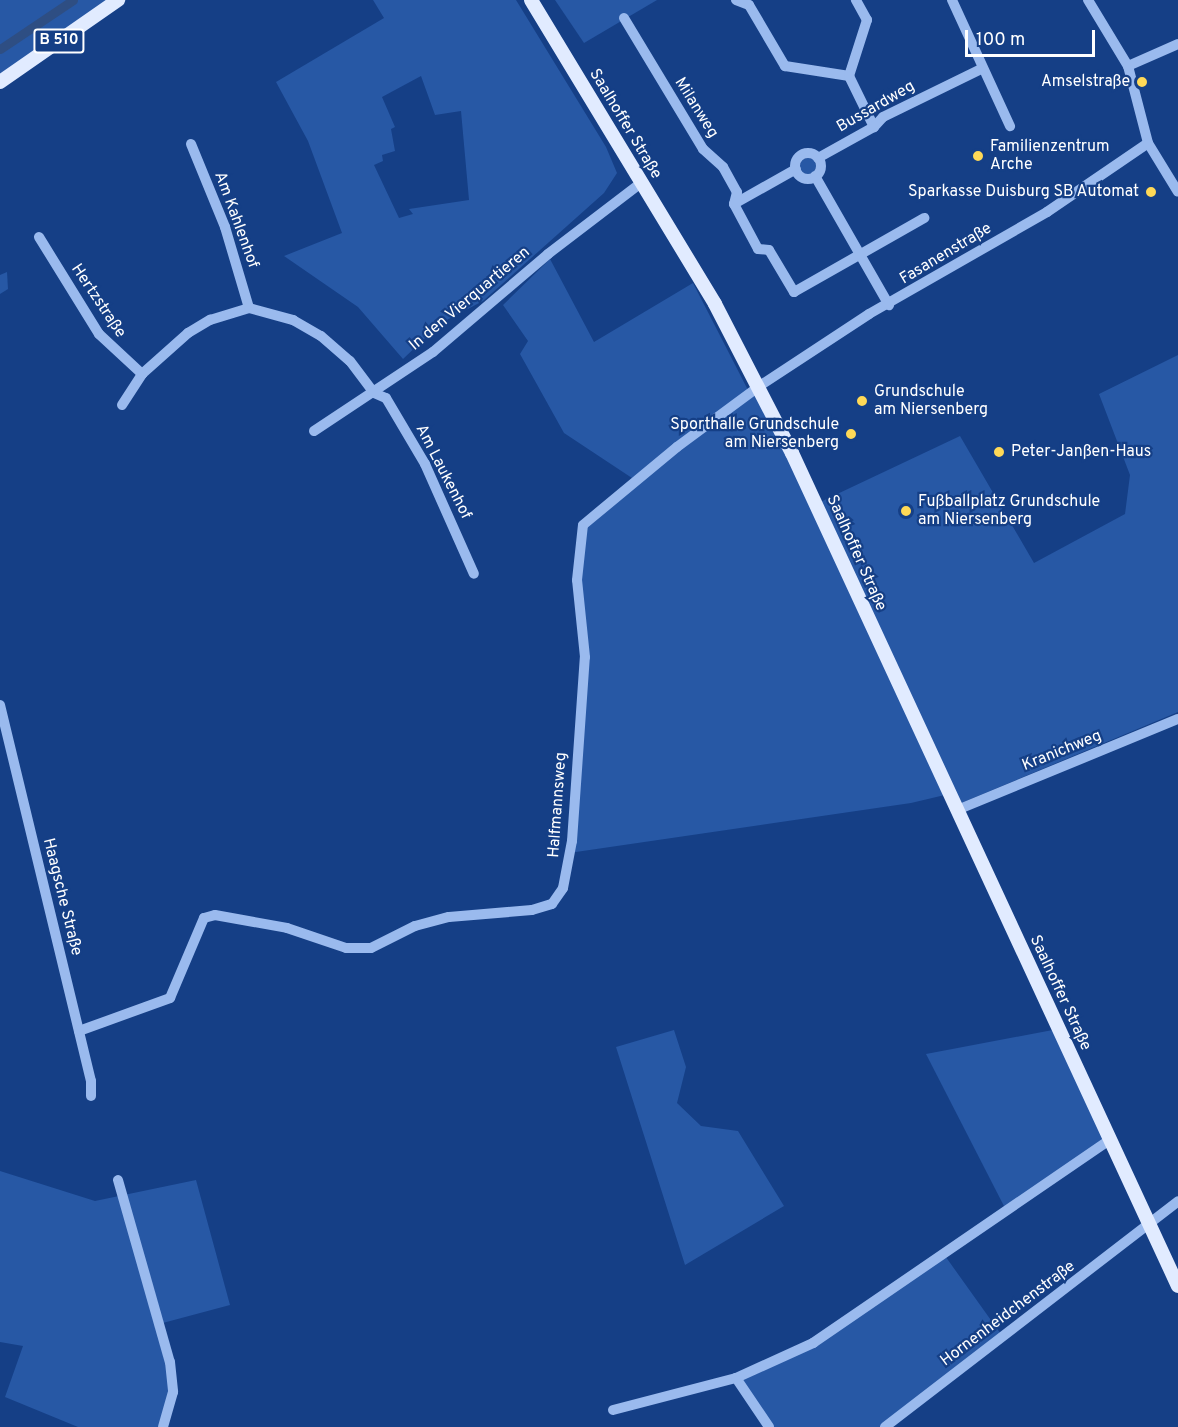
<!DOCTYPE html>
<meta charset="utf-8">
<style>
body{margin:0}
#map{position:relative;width:1178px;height:1427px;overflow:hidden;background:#153f86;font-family:Overpass,sans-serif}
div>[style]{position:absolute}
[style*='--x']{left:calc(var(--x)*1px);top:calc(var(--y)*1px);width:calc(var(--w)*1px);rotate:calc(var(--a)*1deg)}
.green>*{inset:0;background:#2758a5}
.round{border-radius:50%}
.canal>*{height:9px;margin:-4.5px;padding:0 4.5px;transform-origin:4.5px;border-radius:4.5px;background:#2e4e83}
.minor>*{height:10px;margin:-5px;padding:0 5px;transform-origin:5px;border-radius:5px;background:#9abaee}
.minor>.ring{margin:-5px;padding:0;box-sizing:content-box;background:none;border:10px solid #9abaee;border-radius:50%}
.major>*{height:14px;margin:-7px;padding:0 7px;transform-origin:7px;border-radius:7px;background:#e1ebff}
.dots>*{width:16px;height:16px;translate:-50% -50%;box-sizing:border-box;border:3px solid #153f86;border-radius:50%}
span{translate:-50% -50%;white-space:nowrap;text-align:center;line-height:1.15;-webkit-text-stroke:4.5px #153f86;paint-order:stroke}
.shield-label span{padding:2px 4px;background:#153f86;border:2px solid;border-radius:4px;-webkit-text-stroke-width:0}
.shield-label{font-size:15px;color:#fff;font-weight:700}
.poi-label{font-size:16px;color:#fff}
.right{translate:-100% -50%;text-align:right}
.left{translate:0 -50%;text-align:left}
.street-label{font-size:16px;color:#fff}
.scale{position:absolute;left:965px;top:30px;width:130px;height:27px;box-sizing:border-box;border:3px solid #fff;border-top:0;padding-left:8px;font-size:18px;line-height:21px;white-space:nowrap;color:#fff;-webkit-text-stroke:4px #153f86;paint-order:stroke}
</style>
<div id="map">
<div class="green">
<i style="clip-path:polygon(0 0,112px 0,0 77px)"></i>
<i style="clip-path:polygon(evenodd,373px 0,516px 0,606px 147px,617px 173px,604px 193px,483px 301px,441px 323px,403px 359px,358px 307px,284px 256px,342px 233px,308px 141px,276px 82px,384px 18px,373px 0,421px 76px,435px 115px,461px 111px,469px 200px,409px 209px,413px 214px,399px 218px,374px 165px,383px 161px,382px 155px,395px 151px,391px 129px,395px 127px,382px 97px,421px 76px)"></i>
<i style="clip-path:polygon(555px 0,657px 0,584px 43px)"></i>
<i class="round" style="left:800px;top:158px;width:16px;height:16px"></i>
<i style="clip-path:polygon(550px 259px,594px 342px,693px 283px,749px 392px,758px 387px,816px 504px,960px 436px,1034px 563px,1125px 514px,1130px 475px,1099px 394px,1178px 355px,1178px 712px,954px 806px,949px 794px,911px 803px,569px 853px,586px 653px,578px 580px,584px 520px,635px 480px,564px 433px,520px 354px,528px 341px,503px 305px)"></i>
<i style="clip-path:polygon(7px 272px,8px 289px,0 294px,0 275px)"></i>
<i style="clip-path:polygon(1058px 1029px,1110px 1140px,1006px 1210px,926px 1054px)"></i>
<i style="clip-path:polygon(674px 1030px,686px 1067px,677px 1103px,701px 1126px,738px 1131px,784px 1206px,685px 1265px,616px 1047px)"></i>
<i style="clip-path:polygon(0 1171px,95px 1201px,196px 1180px,230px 1305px,159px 1324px,172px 1379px,163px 1427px,78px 1427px,5px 1397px,23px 1346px,0 1342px)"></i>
<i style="clip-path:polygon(943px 1253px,1003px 1337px,885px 1427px,769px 1427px,736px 1378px,813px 1343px)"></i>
</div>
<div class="canal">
<i style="--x:0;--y:49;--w:88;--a:-33.9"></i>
</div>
<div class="minor">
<i style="--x:736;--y:0;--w:14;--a:21"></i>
<i style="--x:749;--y:5;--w:71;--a:59.5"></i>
<i style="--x:785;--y:66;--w:65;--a:8.9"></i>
<i style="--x:849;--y:76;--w:57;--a:63.9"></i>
<i style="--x:952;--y:0;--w:139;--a:65.3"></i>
<i style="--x:1088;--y:0;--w:77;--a:58.8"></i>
<i style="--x:1128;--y:66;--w:80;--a:75.4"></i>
<i style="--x:1148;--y:143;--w:57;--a:58.5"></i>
<i style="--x:624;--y:18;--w:153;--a:58.9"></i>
<i style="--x:703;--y:149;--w:27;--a:42"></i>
<i style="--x:723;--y:167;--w:29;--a:61"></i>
<i style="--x:737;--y:192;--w:12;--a:104"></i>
<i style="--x:734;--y:204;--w:51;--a:61.9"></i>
<i style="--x:758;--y:249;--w:11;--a:5"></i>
<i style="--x:769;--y:250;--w:49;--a:59.2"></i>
<i style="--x:794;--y:292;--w:150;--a:-29.6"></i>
<i style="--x:1128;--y:66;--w:55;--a:-23.7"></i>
<i style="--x:849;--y:76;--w:59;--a:-72.2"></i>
<i style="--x:867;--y:20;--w:23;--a:-119"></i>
<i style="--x:191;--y:144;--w:90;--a:67.7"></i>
<i style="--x:225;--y:227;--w:84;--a:73.5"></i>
<i class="ring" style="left:795px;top:153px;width:16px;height:16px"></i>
<i style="--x:818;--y:158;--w:64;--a:-29"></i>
<i style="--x:874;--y:127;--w:13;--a:-48"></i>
<i style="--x:883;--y:117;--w:111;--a:-26.1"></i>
<i style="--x:815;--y:176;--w:149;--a:60.2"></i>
<i style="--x:734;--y:204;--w:71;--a:-29.4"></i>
<i style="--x:39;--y:237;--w:114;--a:58.3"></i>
<i style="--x:99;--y:334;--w:59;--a:42.9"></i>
<i style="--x:374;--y:393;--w:13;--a:23"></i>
<i style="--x:386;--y:398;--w:77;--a:59.4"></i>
<i style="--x:425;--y:464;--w:120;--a:66"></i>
<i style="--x:122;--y:405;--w:37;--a:-57"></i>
<i style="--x:142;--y:374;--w:62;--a:-41.7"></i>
<i style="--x:188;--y:333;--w:26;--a:-31"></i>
<i style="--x:210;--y:320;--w:41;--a:-17.1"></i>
<i style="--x:249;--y:308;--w:46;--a:15.3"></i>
<i style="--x:293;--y:320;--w:32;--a:30"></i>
<i style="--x:321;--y:336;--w:38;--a:41"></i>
<i style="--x:350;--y:361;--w:40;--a:53"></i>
<i style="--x:314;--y:431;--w:143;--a:-33.6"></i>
<i style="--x:433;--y:352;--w:151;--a:-40.4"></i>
<i style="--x:548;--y:254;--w:117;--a:-37.4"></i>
<i style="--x:0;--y:705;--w:387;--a:76.4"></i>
<i style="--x:91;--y:1081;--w:15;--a:90"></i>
<i style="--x:957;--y:810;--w:239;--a:-22.4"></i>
<i style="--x:79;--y:1031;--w:97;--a:-19.9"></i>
<i style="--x:170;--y:998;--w:87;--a:-67"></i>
<i style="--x:204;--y:918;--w:11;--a:-15"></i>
<i style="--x:215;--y:915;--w:73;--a:10.2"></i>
<i style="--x:287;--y:928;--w:62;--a:18.7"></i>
<i style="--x:346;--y:948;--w:25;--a:0"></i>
<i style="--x:371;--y:948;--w:49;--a:-26.6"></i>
<i style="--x:415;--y:926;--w:35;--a:-15"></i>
<i style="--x:449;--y:917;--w:83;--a:-4.8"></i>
<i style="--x:532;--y:910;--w:21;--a:-17"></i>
<i style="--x:552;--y:904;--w:19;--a:-55"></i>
<i style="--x:563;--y:888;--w:48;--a:-79.2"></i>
<i style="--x:572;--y:841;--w:184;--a:-86"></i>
<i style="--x:585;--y:657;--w:77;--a:-95.9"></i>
<i style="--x:577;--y:580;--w:55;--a:-83.8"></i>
<i style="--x:583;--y:525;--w:122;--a:-39.7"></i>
<i style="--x:677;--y:447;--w:101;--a:-36.5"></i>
<i style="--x:758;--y:387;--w:133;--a:-33.3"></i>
<i style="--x:869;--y:314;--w:205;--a:-29.8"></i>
<i style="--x:1047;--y:212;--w:122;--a:-34.3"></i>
<i style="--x:118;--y:1180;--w:189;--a:74.1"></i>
<i style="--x:170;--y:1362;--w:30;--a:84"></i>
<i style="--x:173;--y:1392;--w:36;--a:106"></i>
<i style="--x:736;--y:1378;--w:59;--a:56"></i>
<i style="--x:613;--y:1410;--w:127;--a:-14.6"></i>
<i style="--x:736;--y:1378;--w:85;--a:-24.4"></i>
<i style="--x:813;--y:1343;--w:360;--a:-34.4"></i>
<i style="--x:885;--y:1427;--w:370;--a:-37.6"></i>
</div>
<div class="major">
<i style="--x:531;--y:0;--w:355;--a:58.8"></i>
<i style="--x:715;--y:304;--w:168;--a:62.7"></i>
<i style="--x:792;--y:453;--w:918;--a:65.14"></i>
<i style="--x:0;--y:82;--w:144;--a:-34.8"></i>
</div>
<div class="dots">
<i style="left:1142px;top:82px;background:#ffd957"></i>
<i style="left:978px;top:156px;background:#ffd957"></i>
<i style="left:1151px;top:192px;background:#ffd957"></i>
<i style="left:862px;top:401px;background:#ffd957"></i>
<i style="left:851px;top:434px;background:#ffd957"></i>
<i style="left:999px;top:452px;background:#ffd957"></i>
<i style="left:906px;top:511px;background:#ffd957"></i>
</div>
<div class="shield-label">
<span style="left:59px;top:41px">B 510</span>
</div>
<div class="poi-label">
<span class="right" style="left:1130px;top:82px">Amselstraße</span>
<span class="left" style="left:990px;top:156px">Familienzentrum<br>Arche</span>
<span class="right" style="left:1139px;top:192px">Sparkasse Duisburg SB Automat</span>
<span class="left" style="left:874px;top:401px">Grundschule<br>am Niersenberg</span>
<span class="right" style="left:839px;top:434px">Sporthalle Grundschule<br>am Niersenberg</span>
<span class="left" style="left:1011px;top:452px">Peter-Janßen-Haus</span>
<span class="left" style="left:918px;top:511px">Fußballplatz Grundschule<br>am Niersenberg</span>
</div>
<div class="street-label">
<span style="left:876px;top:107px;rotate:-30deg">Bussardweg</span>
<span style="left:696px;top:108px;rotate:58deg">Milanweg</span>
<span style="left:625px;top:124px;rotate:59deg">Saalhoffer Straße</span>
<span style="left:236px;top:220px;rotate:70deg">Am Kahlenhof</span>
<span style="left:946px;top:254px;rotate:-31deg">Fasanenstraße</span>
<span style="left:470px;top:299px;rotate:-40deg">In den Vierquartieren</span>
<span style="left:98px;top:301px;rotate:56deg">Hertzstraße</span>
<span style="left:443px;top:472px;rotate:63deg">Am Laukenhof</span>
<span style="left:856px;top:553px;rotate:66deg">Saalhoffer Straße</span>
<span style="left:1062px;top:751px;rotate:-22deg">Kranichweg</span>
<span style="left:558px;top:805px;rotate:-86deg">Halfmannsweg</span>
<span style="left:62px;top:897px;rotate:76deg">Haagsche Straße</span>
<span style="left:1060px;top:993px;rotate:65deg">Saalhoffer Straße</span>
<span style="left:1008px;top:1314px;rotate:-37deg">Hornenheidchenstraße</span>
</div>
<div class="scale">100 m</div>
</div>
